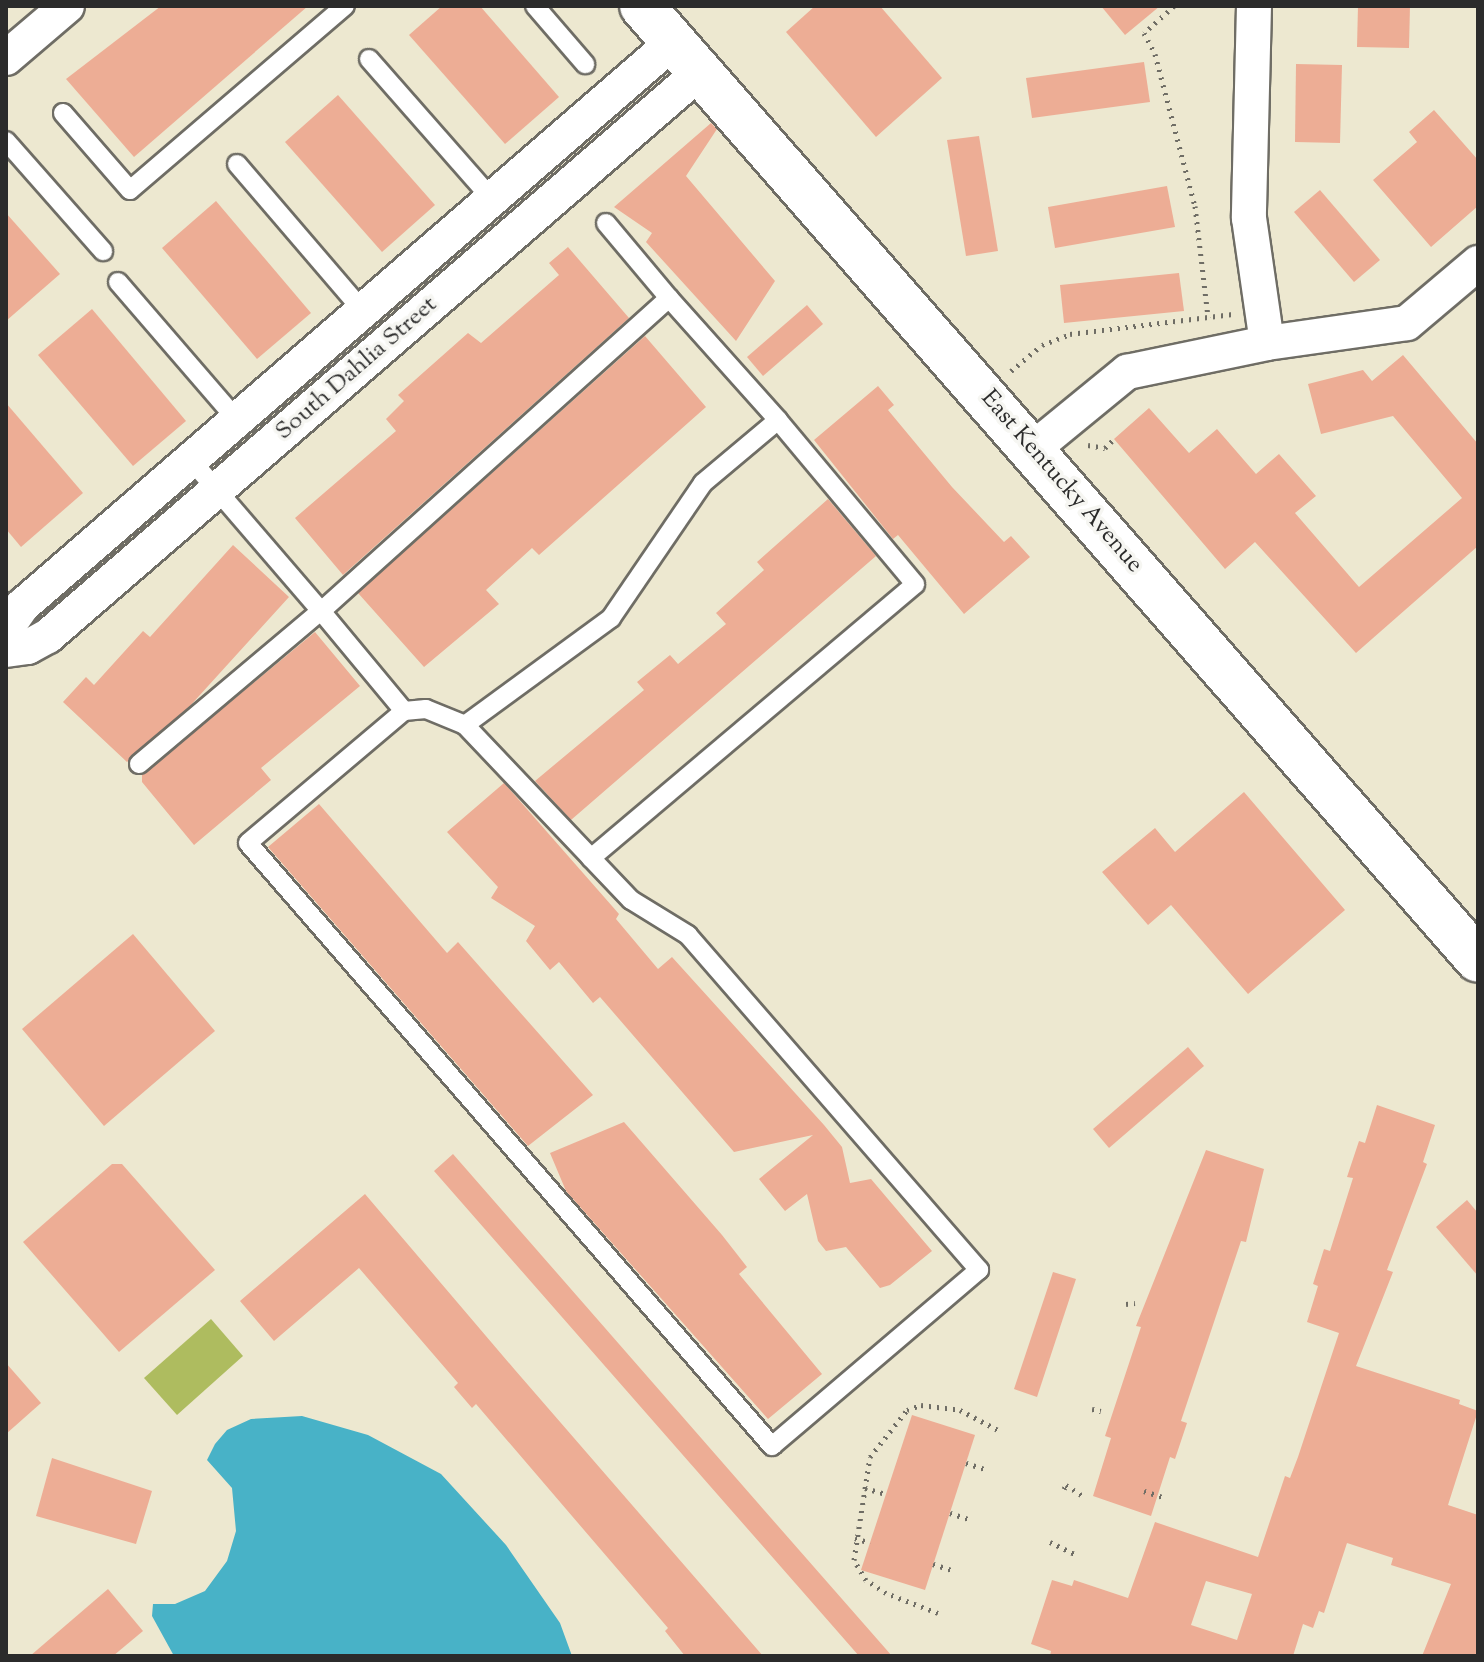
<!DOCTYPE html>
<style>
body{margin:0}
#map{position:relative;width:1484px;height:1662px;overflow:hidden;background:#ede8d0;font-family:"Sorts Mill Goudy",serif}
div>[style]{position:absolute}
.green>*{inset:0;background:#aebc5f}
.water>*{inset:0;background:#48b2c7}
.building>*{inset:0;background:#edad95}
.path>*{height:5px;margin-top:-2.5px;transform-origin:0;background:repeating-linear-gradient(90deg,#6f6d65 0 2px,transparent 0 8px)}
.roads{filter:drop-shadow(2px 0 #6f6d65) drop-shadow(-2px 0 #6f6d65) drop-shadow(0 2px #6f6d65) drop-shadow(0 -2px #6f6d65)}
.service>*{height:18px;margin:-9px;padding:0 9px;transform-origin:9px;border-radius:9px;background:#fff}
.minor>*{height:34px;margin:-17px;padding:0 17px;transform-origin:17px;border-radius:17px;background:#fff}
.tertiary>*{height:44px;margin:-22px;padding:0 22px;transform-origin:22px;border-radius:22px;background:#fff}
span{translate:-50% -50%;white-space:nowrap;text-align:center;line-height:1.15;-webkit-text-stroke:7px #f6f6f2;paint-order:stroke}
.street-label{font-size:24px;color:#2b2b2b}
.frame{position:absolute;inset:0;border:8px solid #2b2b2b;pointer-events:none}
</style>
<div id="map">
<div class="green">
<i style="clip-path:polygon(211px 1319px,243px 1356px,177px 1415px,144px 1378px)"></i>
</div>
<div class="water">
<i style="clip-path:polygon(302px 1416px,368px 1435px,441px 1474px,506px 1545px,560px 1623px,572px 1656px,174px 1656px,152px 1616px,153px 1604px,175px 1604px,205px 1591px,227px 1561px,236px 1531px,232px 1488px,207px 1460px,215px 1444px,227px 1430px,251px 1419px)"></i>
</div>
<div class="building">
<i style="clip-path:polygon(161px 6px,308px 6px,134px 157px,66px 79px)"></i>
<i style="clip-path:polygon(442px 6px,480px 6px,559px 97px,505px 144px,409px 35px)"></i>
<i style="clip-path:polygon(815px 6px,880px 6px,942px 78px,876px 137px,786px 32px)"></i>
<i style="clip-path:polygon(1101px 6px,1160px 6px,1125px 35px)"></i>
<i style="clip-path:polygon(1358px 6px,1410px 6px,1409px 48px,1357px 47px)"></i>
<i style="clip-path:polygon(1144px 62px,1150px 102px,1032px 118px,1026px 78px)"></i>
<i style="clip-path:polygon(1296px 64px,1342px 65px,1340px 143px,1295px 142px)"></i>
<i style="clip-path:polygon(338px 95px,435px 205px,382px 252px,285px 142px)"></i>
<i style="clip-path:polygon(1434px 110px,1478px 160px,1478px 206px,1431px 247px,1373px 180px,1417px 142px,1409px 132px)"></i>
<i style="clip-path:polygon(711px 123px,717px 129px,686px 176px,775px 281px,736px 341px,646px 242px,652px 233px,614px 207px)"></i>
<i style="clip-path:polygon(979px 136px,998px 251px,966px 256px,947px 140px)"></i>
<i style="clip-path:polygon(1167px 186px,1175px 227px,1055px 248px,1048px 207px)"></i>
<i style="clip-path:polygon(1320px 190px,1380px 260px,1354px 282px,1294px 212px)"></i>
<i style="clip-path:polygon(216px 201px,311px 313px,257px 359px,162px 248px)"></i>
<i style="clip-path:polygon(6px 213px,60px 274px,6px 321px)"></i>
<i style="clip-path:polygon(568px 247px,629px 318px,343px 575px,295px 518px,396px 431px,386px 419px,404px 401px,398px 395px,468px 333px,481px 343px,559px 275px,549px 263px)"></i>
<i style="clip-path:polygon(1179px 273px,1184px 311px,1064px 323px,1060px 285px)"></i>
<i style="clip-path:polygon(807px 305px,823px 324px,763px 376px,747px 357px)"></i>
<i style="clip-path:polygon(92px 309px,186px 421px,133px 466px,38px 355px)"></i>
<i style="clip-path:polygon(645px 336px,706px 407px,539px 555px,532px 548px,486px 590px,499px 604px,424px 667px,358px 593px)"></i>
<i style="clip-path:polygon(1403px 355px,1478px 444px,1478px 546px,1356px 653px,1255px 542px,1225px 569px,1114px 439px,1149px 408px,1189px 453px,1217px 429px,1256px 474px,1279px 454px,1316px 496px,1295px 513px,1359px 587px,1462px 498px,1393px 416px,1321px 434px,1308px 384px,1363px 370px,1372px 381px)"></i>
<i style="clip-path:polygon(878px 386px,894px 405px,888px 410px,952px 487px,1004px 542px,1011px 536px,1030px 557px,964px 614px,898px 535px,893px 539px,814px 440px)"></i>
<i style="clip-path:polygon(6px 403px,83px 493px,21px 547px,6px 529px)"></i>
<i style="clip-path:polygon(828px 499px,876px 556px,571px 820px,535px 781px,644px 690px,637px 682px,670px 655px,678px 664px,726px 624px,716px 613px,764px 570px,757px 562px)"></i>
<i style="clip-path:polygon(233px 545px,289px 597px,189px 707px,127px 762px,63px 702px,86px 677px,94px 685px,143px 631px,150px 637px)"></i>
<i style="clip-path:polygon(315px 632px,360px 686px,261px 768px,271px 780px,194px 845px,142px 782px,142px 775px)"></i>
<i style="clip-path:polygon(504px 783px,619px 914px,616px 919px,658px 969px,672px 957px,824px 1125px,842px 1147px,850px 1183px,871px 1179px,932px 1251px,890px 1285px,880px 1288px,846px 1247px,826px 1251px,818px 1241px,807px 1194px,785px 1211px,759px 1179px,813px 1135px,734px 1152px,600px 997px,593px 1003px,559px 962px,550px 970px,526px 941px,535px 926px,491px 898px,498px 887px,447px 832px)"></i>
<i style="clip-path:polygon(1244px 792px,1345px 910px,1248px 994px,1171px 905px,1148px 925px,1102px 872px,1155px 828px,1175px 852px)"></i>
<i style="clip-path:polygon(319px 804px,447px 953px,458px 942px,593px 1095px,528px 1146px,268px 847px)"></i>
<i style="clip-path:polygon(133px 934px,215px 1031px,104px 1126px,22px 1029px)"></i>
<i style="clip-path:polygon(1188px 1047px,1204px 1066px,1109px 1148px,1093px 1129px)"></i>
<i style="clip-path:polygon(evenodd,1377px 1105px,1435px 1125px,1423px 1162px,1427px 1164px,1387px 1270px,1393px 1272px,1356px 1366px,1460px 1400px,1459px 1404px,1478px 1411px,1448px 1505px,1478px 1515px,1478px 1656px,1422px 1656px,1451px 1584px,1391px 1565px,1393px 1558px,1347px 1543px,1324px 1613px,1319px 1611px,1313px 1628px,1303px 1624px,1293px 1656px,1050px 1656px,1051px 1651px,1031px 1644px,1052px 1580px,1072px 1586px,1074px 1580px,1128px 1598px,1155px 1522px,1258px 1557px,1285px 1476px,1290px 1478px,1298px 1457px,1339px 1333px,1307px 1322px,1318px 1286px,1313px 1284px,1324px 1249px,1330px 1251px,1353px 1178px,1347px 1177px,1359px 1141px,1365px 1143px,1377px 1105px,1206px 1581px,1252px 1594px,1237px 1640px,1191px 1625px,1206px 1581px)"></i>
<i style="clip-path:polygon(624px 1122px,722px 1235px,747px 1267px,739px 1274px,822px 1374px,768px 1419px,566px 1191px,550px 1153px)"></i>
<i style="clip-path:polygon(1206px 1150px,1264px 1169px,1246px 1242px,1241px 1241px,1181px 1421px,1187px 1423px,1175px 1459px,1170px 1457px,1151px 1516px,1093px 1496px,1111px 1438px,1105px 1436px,1141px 1327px,1136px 1326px)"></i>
<i style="clip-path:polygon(453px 1154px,771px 1518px,892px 1656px,859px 1656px,434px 1171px)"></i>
<i style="clip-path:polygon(112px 1164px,122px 1164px,215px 1270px,119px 1352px,23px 1242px)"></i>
<i style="clip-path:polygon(365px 1194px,515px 1370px,763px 1656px,685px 1656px,665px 1631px,668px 1628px,476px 1404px,472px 1408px,454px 1387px,458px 1383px,359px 1268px,274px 1341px,240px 1301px)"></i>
<i style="clip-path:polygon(1467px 1200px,1478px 1213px,1478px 1276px,1436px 1227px)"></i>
<i style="clip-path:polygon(1053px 1272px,1076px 1279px,1037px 1397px,1014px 1389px)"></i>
<i style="clip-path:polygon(6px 1363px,41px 1403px,6px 1434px)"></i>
<i style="clip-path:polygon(912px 1415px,975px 1435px,925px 1590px,861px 1570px)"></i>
<i style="clip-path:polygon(52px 1458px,152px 1491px,136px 1544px,36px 1516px)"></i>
<i style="clip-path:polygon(108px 1589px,143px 1631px,113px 1656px,30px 1656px)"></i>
</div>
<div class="path">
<i style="left:1174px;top:6px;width:40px;rotate:138deg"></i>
<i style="left:1144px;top:33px;width:24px;rotate:62deg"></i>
<i style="left:1155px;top:54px;width:157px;rotate:75.3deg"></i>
<i style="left:1195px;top:206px;width:112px;rotate:83.3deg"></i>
<i style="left:1011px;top:371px;width:40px;rotate:-40deg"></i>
<i style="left:1042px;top:345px;width:30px;rotate:-21deg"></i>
<i style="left:1070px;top:334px;width:164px;rotate:-7deg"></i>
<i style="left:1088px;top:445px;width:17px;rotate:10deg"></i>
<i style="left:1105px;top:448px;width:13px;rotate:-45deg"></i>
<i style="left:1126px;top:1304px;width:9px;rotate:-6deg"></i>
<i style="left:1092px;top:1409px;width:9px;rotate:13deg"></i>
<i style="left:966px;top:1463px;width:20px;rotate:18deg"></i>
<i style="left:865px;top:1488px;width:22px;rotate:16deg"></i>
<i style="left:1064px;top:1489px;width:4px;rotate:-63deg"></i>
<i style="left:1066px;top:1485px;width:20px;rotate:33deg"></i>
<i style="left:1144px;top:1491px;width:20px;rotate:18deg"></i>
<i style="left:950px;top:1513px;width:19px;rotate:18deg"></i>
<i style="left:855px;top:1538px;width:16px;rotate:18deg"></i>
<i style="left:1050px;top:1542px;width:28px;rotate:26deg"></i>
<i style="left:933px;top:1564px;width:20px;rotate:18deg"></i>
<i style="left:938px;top:1613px;width:56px;rotate:-159deg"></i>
<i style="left:886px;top:1593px;width:24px;rotate:-147deg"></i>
<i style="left:866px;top:1580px;width:23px;rotate:-121deg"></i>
<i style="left:854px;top:1560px;width:104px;rotate:-81.2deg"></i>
<i style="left:870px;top:1457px;width:60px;rotate:-51.8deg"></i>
<i style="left:907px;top:1410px;width:15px;rotate:-20deg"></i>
<i style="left:921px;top:1405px;width:39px;rotate:7deg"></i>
<i style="left:960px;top:1410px;width:43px;rotate:27.8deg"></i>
</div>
<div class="roads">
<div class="service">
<i style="left:535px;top:6px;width:77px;rotate:49.2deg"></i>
<i style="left:369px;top:59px;width:186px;rotate:48.7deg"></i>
<i style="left:63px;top:113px;width:102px;rotate:49deg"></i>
<i style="left:130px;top:190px;width:283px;rotate:-40.6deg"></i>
<i style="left:6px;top:141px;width:147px;rotate:48.6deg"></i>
<i style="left:237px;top:164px;width:194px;rotate:49.4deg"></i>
<i style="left:606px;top:223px;width:98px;rotate:50deg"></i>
<i style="left:118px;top:282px;width:182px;rotate:49.2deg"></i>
<i style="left:404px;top:711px;width:204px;rotate:139.8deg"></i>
<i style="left:248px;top:843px;width:799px;rotate:49.01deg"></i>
<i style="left:772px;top:1446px;width:272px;rotate:-40.4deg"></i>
<i style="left:979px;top:1270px;width:444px;rotate:-131deg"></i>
<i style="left:688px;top:935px;width:67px;rotate:-148.4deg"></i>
<i style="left:631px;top:900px;width:58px;rotate:-133.6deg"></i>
<i style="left:465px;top:725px;width:183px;rotate:46.5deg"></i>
<i style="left:591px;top:858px;width:424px;rotate:-40.2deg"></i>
<i style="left:915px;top:584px;width:214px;rotate:-129.9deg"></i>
<i style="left:139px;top:764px;width:238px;rotate:-40.1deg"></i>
<i style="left:321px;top:611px;width:130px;rotate:50.3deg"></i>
<i style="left:404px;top:711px;width:22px;rotate:-5deg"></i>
<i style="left:426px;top:709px;width:42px;rotate:22.3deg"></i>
<i style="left:465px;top:725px;width:181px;rotate:-36.2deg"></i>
<i style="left:611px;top:618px;width:163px;rotate:-55.7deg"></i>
<i style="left:703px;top:483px;width:98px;rotate:-40deg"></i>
<i style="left:778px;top:420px;width:164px;rotate:-131.8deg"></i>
<i style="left:669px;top:298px;width:468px;rotate:138deg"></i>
<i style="left:321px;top:611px;width:199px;rotate:-130.7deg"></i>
</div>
<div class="minor">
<i style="left:1254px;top:6px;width:212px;rotate:91.4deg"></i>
<i style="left:1249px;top:218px;width:126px;rotate:81.8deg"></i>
<i style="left:6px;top:58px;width:80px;rotate:-40.4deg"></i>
<i style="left:1033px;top:449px;width:122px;rotate:-39.3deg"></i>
<i style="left:1127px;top:372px;width:143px;rotate:-11.7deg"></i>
<i style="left:1267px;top:343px;width:141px;rotate:-8.1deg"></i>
<i style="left:1407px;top:323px;width:93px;rotate:-40.2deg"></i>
<i style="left:6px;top:629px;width:28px;rotate:-55deg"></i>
<i style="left:22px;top:606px;width:861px;rotate:-40.9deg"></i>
<i style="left:6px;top:650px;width:22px;rotate:-8deg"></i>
<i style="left:28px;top:647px;width:23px;rotate:-29deg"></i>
<i style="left:48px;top:636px;width:862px;rotate:-40.86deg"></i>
</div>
<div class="tertiary">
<i style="left:642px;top:6px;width:1268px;rotate:48.77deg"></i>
</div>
</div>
<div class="street-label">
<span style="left:357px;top:369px;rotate:-41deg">South Dahlia Street</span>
<span style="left:1061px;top:482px;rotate:49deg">East Kentucky Avenue</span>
</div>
<div class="frame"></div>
</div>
